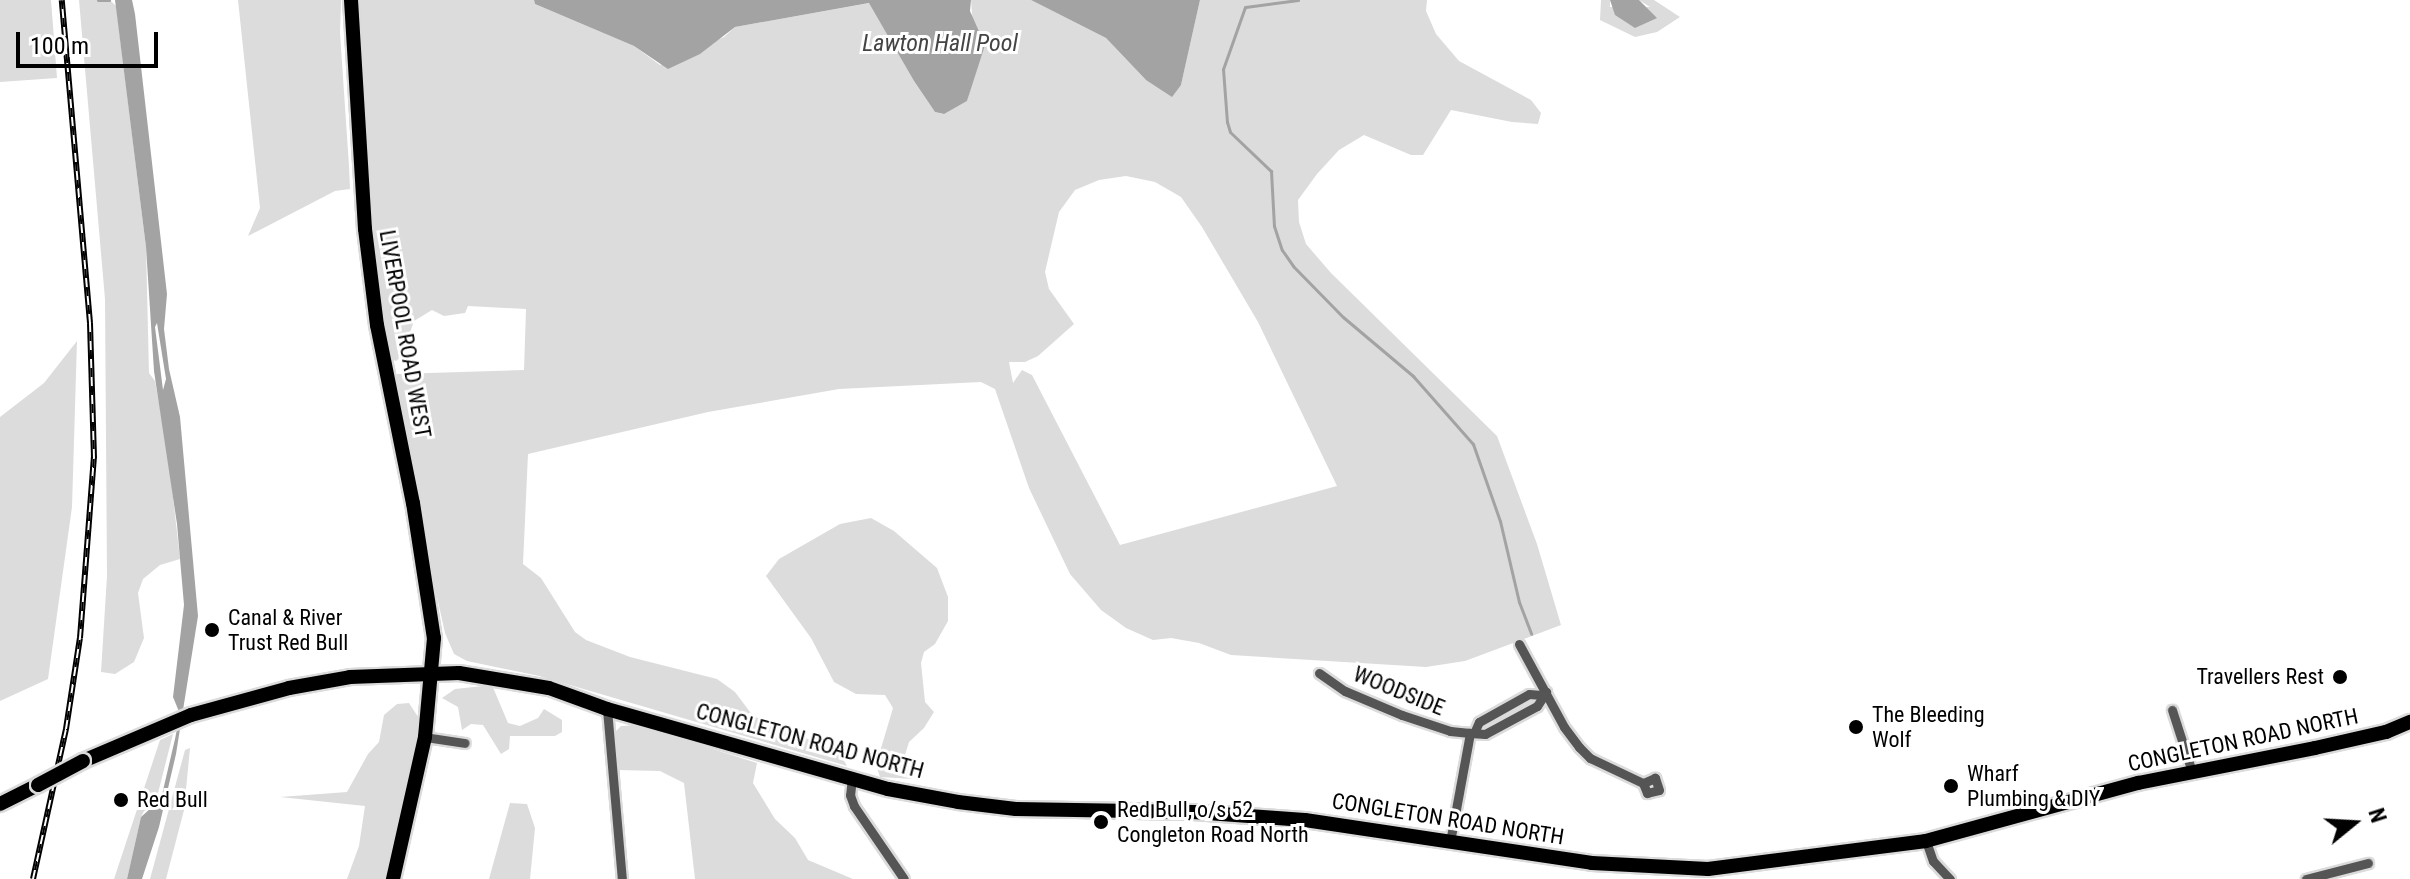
<!DOCTYPE html>
<style>
body{margin:0}
#map{position:relative;width:2410px;height:879px;overflow:hidden;background:#fff;font-family:"Roboto Condensed",sans-serif}
div>[style]{position:absolute}
.green>*{inset:0;background:#dcdcdc}
.water>*{inset:0;background:#a3a3a3}
.stream>*{height:3px;margin:-1.5px;padding:0 1.5px;transform-origin:1.5px;border-radius:1.5px;background:#a3a3a3}
.roads{filter:drop-shadow(2px 0 #dbdbdb) drop-shadow(-2px 0 #dbdbdb) drop-shadow(0 2px #dbdbdb) drop-shadow(0 -2px #dbdbdb)}
.minor>*{height:9px;margin:-4.5px;padding:0 4.5px;transform-origin:4.5px;border-radius:4.5px;background:#555}
.primary>*{height:14px;margin:-7px;padding:0 7px;transform-origin:7px;border-radius:7px;background:#000}
.trunk>*{height:14px;margin:-7px;padding:0 7px;transform-origin:7px;border-radius:7px;background:#000}
.rail>*{height:6px;margin-top:-3px;transform-origin:0;background:repeating-linear-gradient(90deg,#fff 0 9px,#000 0 18px);box-sizing:border-box;border-block:2px solid #000}
.bridges{filter:drop-shadow(2px 0 #dbdbdb) drop-shadow(-2px 0 #dbdbdb) drop-shadow(0 2px #dbdbdb) drop-shadow(0 -2px #dbdbdb)}
.trunk-bridge>*{height:14px;margin:-7px;padding:0 7px;transform-origin:7px;border-radius:7px;background:#000}
.dots>*{width:22px;height:22px;translate:-50% -50%;box-sizing:border-box;border:4px solid #fff;border-radius:50%}
span{translate:-50% -50%;white-space:nowrap;text-align:center;line-height:1.15;-webkit-text-stroke:6px #fff;paint-order:stroke}
.street-label{font-size:22px;color:#000}
.poi-label{font-size:22px;color:#000}
.left{translate:0 -50%;text-align:left}
.right{translate:-100% -50%;text-align:right}
.water-label{font-size:24px;color:#444;font-style:italic}
.north{position:absolute;left:2314px;top:783px;width:80px;height:80px;-webkit-text-stroke:6px #fff;paint-order:stroke;rotate:72deg;font-size:22px;font-weight:700;line-height:32px;text-align:center;color:#000}
.north::after{content:'';display:block;margin:auto;width:28px;height:36px;background:#000;clip-path:polygon(50% 0,100% 100%,50% 72%,0 100%)}
.scale{position:absolute;left:16px;top:32px;width:142px;height:36px;box-sizing:border-box;border:4px solid #000;border-top:0;padding-left:10px;font-size:24px;line-height:28px;white-space:nowrap;color:#000;-webkit-text-stroke:6px #fff;paint-order:stroke}
</style>
<div id="map">
<div class="green">
<i style="clip-path:polygon(0 0,51px 0,57px 78px,0 82px)"></i>
<i style="clip-path:polygon(79px 0,110px 0,116px 6px,146px 247px,149px 373px,155px 381px,168px 452px,180px 559px,160px 565px,143px 579px,138px 593px,144px 638px,134px 662px,115px 674px,101px 672px,107px 576px,105px 299px)"></i>
<i style="clip-path:polygon(238px 0,341px 0,340px 33px,349px 166px,350px 189px,335px 191px,248px 236px,260px 208px)"></i>
<i style="clip-path:polygon(evenodd,356px 0,534px 0,535px 4px,634px 46px,660px 65px,724px 37px,735px 27px,870px 3px,914px 81px,935px 112px,943px 114px,967px 101px,976px 68px,971px 0,1031px 0,1106px 38px,1146px 80px,1181px 85px,1200px 0,1427px 0,1426px 11px,1436px 34px,1459px 61px,1531px 100px,1541px 113px,1538px 124px,1512px 122px,1451px 110px,1423px 155px,1411px 155px,1364px 135px,1339px 150px,1317px 174px,1298px 200px,1299px 222px,1306px 244px,1331px 273px,1497px 436px,1537px 544px,1561px 625px,1465px 661px,1426px 667px,1231px 655px,1199px 643px,1171px 638px,1153px 640px,1126px 628px,1101px 610px,1070px 574px,1029px 488px,995px 389px,981px 382px,839px 389px,708px 412px,528px 454px,523px 564px,541px 578px,575px 632px,586px 640px,630px 657px,717px 679px,735px 692px,753px 716px,839px 752px,847px 766px,539px 676px,467px 661px,454px 654px,445px 633px,427px 552px,424px 513px,393px 382px,397px 374px,524px 370px,526px 309px,468px 306px,465px 313px,444px 316px,432px 310px,414px 321px,402px 356px,396px 361px,389px 358px,372px 240px,356px 0,1126px 176px,1155px 182px,1181px 197px,1202px 227px,1258px 322px,1337px 486px,1120px 545px,1032px 375px,1022px 370px,1013px 383px,1009px 362px,1025px 362px,1038px 356px,1074px 324px,1049px 289px,1045px 272px,1059px 212px,1075px 190px,1099px 180px,1126px 176px)"></i>
<i style="clip-path:polygon(1601px 0,1610px 0,1610px 7px,1650px 7px,1639px 0,1654px 0,1680px 17px,1657px 32px,1635px 37px,1600px 20px)"></i>
<i style="clip-path:polygon(77px 341px,72px 507px,48px 679px,0 701px,0 417px,44px 383px)"></i>
<i style="clip-path:polygon(871px 518px,894px 531px,937px 568px,948px 597px,948px 621px,935px 644px,924px 652px,921px 663px,925px 702px,934px 712px,924px 728px,909px 742px,905px 755px,913px 779px,880px 777px,876px 765px,893px 708px,885px 695px,856px 694px,834px 682px,811px 638px,766px 576px,779px 559px,840px 524px)"></i>
<i style="clip-path:polygon(492px 685px,508px 723px,520px 726px,538px 718px,544px 709px,562px 720px,562px 732px,555px 736px,510px 736px,509px 749px,501px 754px,483px 725px,471px 724px,462px 730px,458px 707px,442px 698px,455px 689px)"></i>
<i style="clip-path:polygon(409px 703px,420px 720px,385px 879px,347px 879px,359px 846px,365px 806px,280px 797px,347px 792px,368px 754px,379px 742px,384px 715px,397px 704px)"></i>
<i style="clip-path:polygon(637px 725px,757px 763px,753px 783px,775px 819px,795px 838px,808px 860px,853px 879px,695px 879px,684px 783px,660px 771px,617px 770px,616px 731px,621px 726px)"></i>
<i style="clip-path:polygon(173px 734px,155px 805px,144px 811px,141px 817px,127px 879px,114px 879px,160px 740px)"></i>
<i style="clip-path:polygon(190px 748px,184px 810px,166px 879px,150px 879px,185px 750px)"></i>
<i style="clip-path:polygon(510px 803px,527px 804px,535px 828px,530px 879px,489px 879px)"></i>
</div>
<div class="water">
<i style="clip-path:polygon(evenodd,115px 0,132px 0,135px 14px,167px 294px,164px 329px,169px 369px,180px 417px,198px 616px,176px 754px,159px 827px,142px 879px,127px 879px,141px 817px,161px 799px,175px 739px,180px 714px,173px 697px,184px 605px,177px 524px,154px 371px,146px 247px,115px 0,157px 323px,166px 379px,163px 390px,155px 327px,157px 323px)"></i>
<i style="clip-path:polygon(534px 0,971px 0,970px 11px,985px 45px,967px 101px,944px 114px,935px 112px,914px 81px,869px 3px,735px 27px,700px 54px,668px 69px,634px 46px,535px 4px)"></i>
<i style="clip-path:polygon(1031px 0,1200px 0,1181px 85px,1172px 97px,1146px 80px,1106px 38px)"></i>
<i style="clip-path:polygon(1610px 0,1639px 0,1657px 18px,1635px 28px,1615px 15px)"></i>
</div>
<div class="stream">
<i style="left:98px;top:0;width:11px"></i>
<i style="left:1298px;top:0;width:53px;rotate:172.5deg"></i>
<i style="left:1245px;top:7px;width:66px;rotate:109.5deg"></i>
<i style="left:1223px;top:69px;width:53px;rotate:85.7deg"></i>
<i style="left:1227px;top:122px;width:10px;rotate:73deg"></i>
<i style="left:1230px;top:132px;width:57px;rotate:43.6deg"></i>
<i style="left:1271px;top:171px;width:55px;rotate:86.9deg"></i>
<i style="left:1274px;top:226px;width:25px;rotate:72deg"></i>
<i style="left:1282px;top:250px;width:19px;rotate:55deg"></i>
<i style="left:1293px;top:266px;width:71px;rotate:45.6deg"></i>
<i style="left:1343px;top:317px;width:92px;rotate:40.1deg"></i>
<i style="left:1413px;top:376px;width:91px;rotate:48.6deg"></i>
<i style="left:1473px;top:444px;width:82px;rotate:70.7deg"></i>
<i style="left:1500px;top:521px;width:83px;rotate:76.8deg"></i>
<i style="left:1519px;top:602px;width:34px;rotate:69deg"></i>
</div>
<div class="roads">
<div class="minor">
<i style="left:1519px;top:644px;width:94px;rotate:61.5deg"></i>
<i style="left:1564px;top:727px;width:25px;rotate:53deg"></i>
<i style="left:1579px;top:747px;width:16px;rotate:45deg"></i>
<i style="left:1590px;top:758px;width:59px;rotate:25.3deg"></i>
<i style="left:1643px;top:783px;width:11px;rotate:68deg"></i>
<i style="left:1647px;top:793px;width:12px;rotate:-14deg"></i>
<i style="left:1659px;top:790px;width:13px;rotate:-108deg"></i>
<i style="left:1655px;top:778px;width:13px;rotate:157deg"></i>
<i style="left:1319px;top:673px;width:32px;rotate:35deg"></i>
<i style="left:1345px;top:691px;width:62px;rotate:22.8deg"></i>
<i style="left:1402px;top:715px;width:51px;rotate:18.4deg"></i>
<i style="left:1450px;top:731px;width:20px;rotate:6deg"></i>
<i style="left:1470px;top:733px;width:15px;rotate:4deg"></i>
<i style="left:1485px;top:734px;width:59px;rotate:-28.3deg"></i>
<i style="left:1537px;top:706px;width:17px;rotate:-57deg"></i>
<i style="left:607px;top:709px;width:171px;rotate:85deg"></i>
<i style="left:2172px;top:710px;width:65px;rotate:72.1deg"></i>
<i style="left:1474px;top:733px;width:12px;rotate:-66deg"></i>
<i style="left:1479px;top:722px;width:57px;rotate:-29.2deg"></i>
<i style="left:1529px;top:694px;width:13px;rotate:4deg"></i>
<i style="left:425px;top:737px;width:40px;rotate:8.5deg"></i>
<i style="left:852px;top:777px;width:18px;rotate:96deg"></i>
<i style="left:850px;top:795px;width:12px;rotate:70deg"></i>
<i style="left:854px;top:806px;width:88px;rotate:55.6deg"></i>
<i style="left:1926px;top:841px;width:21px;rotate:71deg"></i>
<i style="left:1933px;top:861px;width:25px;rotate:47deg"></i>
<i style="left:1450px;top:842px;width:111px;rotate:-79.6deg"></i>
<i style="left:2306px;top:879px;width:64px;rotate:-14.5deg"></i>
</div>
<div class="primary">
<i style="left:351px;top:0;width:229px;rotate:86.5deg"></i>
<i style="left:365px;top:229px;width:97px;rotate:82.9deg"></i>
<i style="left:377px;top:325px;width:182px;rotate:78.6deg"></i>
<i style="left:413px;top:503px;width:137px;rotate:81.2deg"></i>
<i style="left:434px;top:638px;width:99px;rotate:95.2deg"></i>
<i style="left:425px;top:737px;width:146px;rotate:102.7deg"></i>
</div>
<div class="trunk">
<i style="left:83px;top:761px;width:117px;rotate:-23.1deg"></i>
<i style="left:191px;top:715px;width:102px;rotate:-15.4deg"></i>
<i style="left:289px;top:688px;width:62px;rotate:-10.2deg"></i>
<i style="left:350px;top:677px;width:109px;rotate:-2.1deg"></i>
<i style="left:459px;top:673px;width:91px;rotate:9.5deg"></i>
<i style="left:549px;top:688px;width:62px;rotate:19.9deg"></i>
<i style="left:607px;top:709px;width:292px;rotate:15.9deg"></i>
<i style="left:888px;top:789px;width:71px;rotate:10.5deg"></i>
<i style="left:958px;top:802px;width:58px;rotate:6.9deg"></i>
<i style="left:1016px;top:809px;width:177px;rotate:1deg"></i>
<i style="left:1193px;top:812px;width:112px;rotate:4.1deg"></i>
<i style="left:1305px;top:820px;width:290px;rotate:8.5deg"></i>
<i style="left:1592px;top:863px;width:116px;rotate:3deg"></i>
<i style="left:1708px;top:869px;width:220px;rotate:-7.3deg"></i>
<i style="left:1926px;top:841px;width:220px;rotate:-15.3deg"></i>
<i style="left:2138px;top:783px;width:180px;rotate:-11.2deg"></i>
<i style="left:2315px;top:748px;width:73px;rotate:-12.7deg"></i>
<i style="left:2386px;top:732px;width:26px;rotate:-23deg"></i>
<i style="left:0;top:804px;width:42px;rotate:-26.6deg"></i>
</div>
</div>
<div class="rail">
<i style="left:33px;top:879px;width:154px;rotate:-77.6deg"></i>
<i style="left:66px;top:729px;width:92px;rotate:-81.3deg"></i>
<i style="left:80px;top:638px;width:181px;rotate:-85.6deg"></i>
<i style="left:94px;top:458px;width:135px;rotate:-91.7deg"></i>
<i style="left:90px;top:323px;width:324px;rotate:-95deg"></i>
</div>
<div class="bridges">
<div class="trunk-bridge">
<i style="left:38px;top:785px;width:51px;rotate:-28.1deg"></i>
</div>
</div>
<div class="dots">
<i style="left:212px;top:630px;background:#000"></i>
<i style="left:2340px;top:677px;background:#000"></i>
<i style="left:1856px;top:727px;background:#000"></i>
<i style="left:1951px;top:786px;background:#000"></i>
<i style="left:121px;top:800px;background:#000"></i>
<i style="left:1101px;top:822px;background:#000"></i>
</div>
<div class="street-label">
<span style="left:405px;top:334px;rotate:80deg">LIVERPOOL ROAD WEST</span>
<span style="left:1399px;top:691px;rotate:22deg">WOODSIDE</span>
<span style="left:2243px;top:740px;rotate:-12deg">CONGLETON ROAD NORTH</span>
<span style="left:810px;top:741px;rotate:15deg">CONGLETON ROAD NORTH</span>
<span style="left:1448px;top:819px;rotate:9deg">CONGLETON ROAD NORTH</span>
</div>
<div class="poi-label">
<span class="left" style="left:228px;top:630px">Canal &amp; River<br>Trust Red Bull</span>
<span class="right" style="left:2324px;top:677px">Travellers Rest</span>
<span class="left" style="left:1872px;top:727px">The Bleeding<br>Wolf</span>
<span class="left" style="left:1967px;top:786px">Wharf<br>Plumbing &amp; DIY</span>
<span class="left" style="left:137px;top:800px">Red Bull</span>
<span class="left" style="left:1117px;top:822px">Red Bull, o/s 52<br>Congleton Road North</span>
</div>
<div class="water-label">
<span style="left:940px;top:44px">Lawton Hall Pool</span>
</div>
<div class="north">N</div>
<div class="scale">100 m</div>
</div>
